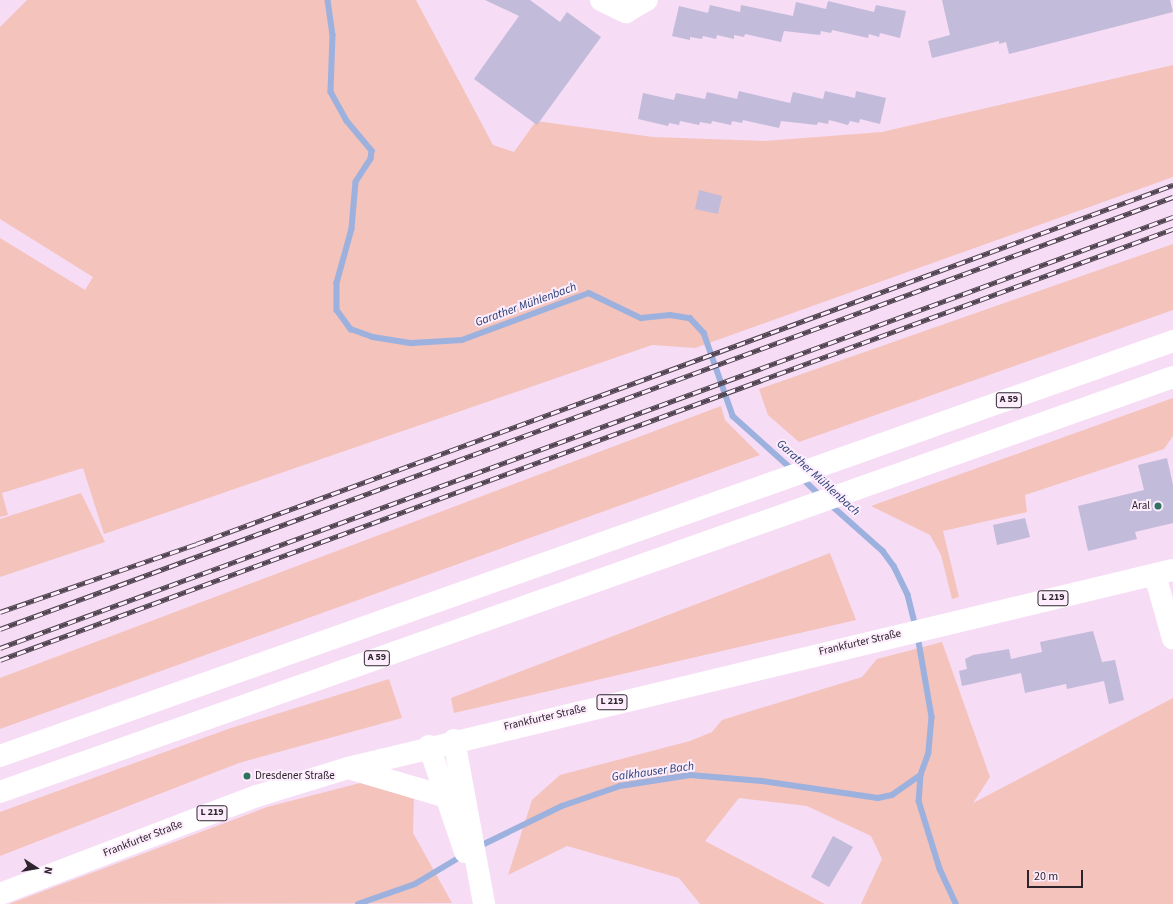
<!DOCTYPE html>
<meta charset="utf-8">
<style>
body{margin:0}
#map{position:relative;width:1173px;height:904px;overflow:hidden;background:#f6dcf5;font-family:"Source Sans 3",sans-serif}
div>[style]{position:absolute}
.green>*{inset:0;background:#f4c3bc}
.stream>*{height:5.5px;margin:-2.75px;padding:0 2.75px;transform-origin:2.75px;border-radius:2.75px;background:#9cb1de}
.building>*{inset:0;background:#c2bbda}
.street>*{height:22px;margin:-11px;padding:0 11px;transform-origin:11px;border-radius:11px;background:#fff}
.primary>*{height:22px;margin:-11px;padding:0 11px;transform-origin:11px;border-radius:11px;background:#fff}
.highway>*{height:22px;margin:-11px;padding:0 11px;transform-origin:11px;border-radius:11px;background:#fff}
.rail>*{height:4.5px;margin-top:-2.25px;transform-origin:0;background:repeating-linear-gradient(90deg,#fdedfc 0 9px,#514451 0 18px);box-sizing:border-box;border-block:1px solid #514451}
.dots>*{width:11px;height:11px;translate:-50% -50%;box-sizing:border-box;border:2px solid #fdedfc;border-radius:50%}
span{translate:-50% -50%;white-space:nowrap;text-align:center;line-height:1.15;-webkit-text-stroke:4px #fdedfc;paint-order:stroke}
.shield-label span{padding:1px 3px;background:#fdedfc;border:1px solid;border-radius:3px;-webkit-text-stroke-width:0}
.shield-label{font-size:10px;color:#2e242e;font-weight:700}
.poi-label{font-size:11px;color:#2e242e}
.right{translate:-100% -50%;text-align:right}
.left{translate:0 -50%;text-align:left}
.street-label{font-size:11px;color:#2e242e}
.water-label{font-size:12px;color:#243b72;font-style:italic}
.north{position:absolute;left:16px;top:848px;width:40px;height:40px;-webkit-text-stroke:3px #fdedfc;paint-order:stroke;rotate:102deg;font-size:11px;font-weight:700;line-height:16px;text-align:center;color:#2e242e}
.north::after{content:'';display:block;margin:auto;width:14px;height:18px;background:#2e242e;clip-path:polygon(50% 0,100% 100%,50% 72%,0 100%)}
.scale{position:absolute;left:1027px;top:870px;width:56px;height:18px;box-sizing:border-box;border:2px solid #2e242e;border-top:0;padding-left:5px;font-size:12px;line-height:14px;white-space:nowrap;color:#2e242e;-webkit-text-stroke:3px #fdedfc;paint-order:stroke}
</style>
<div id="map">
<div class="green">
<i style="clip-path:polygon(27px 0,416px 0,493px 145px,514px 152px,536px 121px,653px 137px,765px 141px,882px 132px,1173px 65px,1173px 177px,695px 348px,652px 345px,104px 534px,83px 468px,2px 493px,8px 515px,0 517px,0 238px,85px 290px,93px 277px,0 219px,0 27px)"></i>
<i style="clip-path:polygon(1173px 244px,1173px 310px,799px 442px,768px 415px,759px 389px)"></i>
<i style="clip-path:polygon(1173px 398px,1173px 436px,1164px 449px,1025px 495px,1027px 512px,943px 531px,959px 597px,952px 599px,941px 555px,930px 535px,871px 506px)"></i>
<i style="clip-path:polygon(721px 406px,725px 420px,760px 455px,0 729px,0 678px)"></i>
<i style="clip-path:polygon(81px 493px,105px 542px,0 577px,0 519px)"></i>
<i style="clip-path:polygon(830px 553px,856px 620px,454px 713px,451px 698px)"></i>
<i style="clip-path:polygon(942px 642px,990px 777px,973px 803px,1173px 698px,1173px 904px,861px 904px,882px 859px,871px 836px,807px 806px,739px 798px,705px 841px,825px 904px,700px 904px,679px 878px,567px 846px,508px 875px,532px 800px,560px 775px,690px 741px,712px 732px,722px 720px,862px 677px,877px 659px)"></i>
<i style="clip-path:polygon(389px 679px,402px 718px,239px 763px,0 856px,0 812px,228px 729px)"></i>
<i style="clip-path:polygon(368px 781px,414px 794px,413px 833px,452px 903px,9px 904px,267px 807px)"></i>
</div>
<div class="stream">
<i style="left:328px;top:0;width:35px;rotate:82deg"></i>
<i style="left:333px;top:35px;width:57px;rotate:92deg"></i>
<i style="left:331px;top:92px;width:33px;rotate:61deg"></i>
<i style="left:347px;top:121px;width:39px;rotate:50deg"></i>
<i style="left:372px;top:151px;width:8px;rotate:97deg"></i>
<i style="left:371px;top:159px;width:27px;rotate:123deg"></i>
<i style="left:356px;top:182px;width:47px;rotate:94.9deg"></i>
<i style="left:352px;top:229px;width:56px;rotate:105.5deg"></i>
<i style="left:337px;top:283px;width:27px;rotate:90deg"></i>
<i style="left:337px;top:310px;width:24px;rotate:54deg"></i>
<i style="left:351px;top:329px;width:23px;rotate:20deg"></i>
<i style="left:373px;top:337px;width:39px;rotate:9deg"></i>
<i style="left:412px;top:343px;width:50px;rotate:-3.4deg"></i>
<i style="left:462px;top:340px;width:135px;rotate:-20.3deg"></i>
<i style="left:589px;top:293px;width:58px;rotate:25.7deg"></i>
<i style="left:641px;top:318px;width:29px;rotate:-6deg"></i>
<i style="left:670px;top:315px;width:20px;rotate:9deg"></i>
<i style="left:690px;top:318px;width:21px;rotate:47deg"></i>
<i style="left:704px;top:333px;width:88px;rotate:70.7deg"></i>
<i style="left:733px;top:416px;width:81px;rotate:42deg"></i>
<i style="left:801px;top:477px;width:28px;rotate:44deg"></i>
<i style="left:830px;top:504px;width:71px;rotate:41.6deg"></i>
<i style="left:883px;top:551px;width:19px;rotate:54deg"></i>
<i style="left:894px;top:566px;width:32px;rotate:64deg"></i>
<i style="left:908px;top:595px;width:34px;rotate:76deg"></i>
<i style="left:918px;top:636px;width:82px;rotate:80.2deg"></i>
<i style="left:932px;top:717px;width:36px;rotate:95deg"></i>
<i style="left:929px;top:753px;width:23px;rotate:110deg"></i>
<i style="left:921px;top:775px;width:26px;rotate:94deg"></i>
<i style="left:919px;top:801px;width:71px;rotate:72.8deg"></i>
<i style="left:940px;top:869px;width:38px;rotate:65deg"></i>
<i style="left:478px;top:847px;width:93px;rotate:-26deg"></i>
<i style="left:562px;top:806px;width:61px;rotate:-19deg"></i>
<i style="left:620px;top:786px;width:71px;rotate:-8.9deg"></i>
<i style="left:690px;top:775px;width:72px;rotate:4.8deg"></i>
<i style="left:762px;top:781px;width:117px;rotate:8.3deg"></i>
<i style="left:878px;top:798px;width:14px;rotate:-12deg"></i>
<i style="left:892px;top:795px;width:35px;rotate:-35deg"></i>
<i style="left:358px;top:904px;width:60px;rotate:-19.3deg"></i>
<i style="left:415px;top:884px;width:55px;rotate:-30.8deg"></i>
</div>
<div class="building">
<i style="clip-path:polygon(485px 0,530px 0,560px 22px,567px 12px,601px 37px,537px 125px,474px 79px,519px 16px)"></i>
<i style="clip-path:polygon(942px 0,1170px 0,1173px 12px,1009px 54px,1006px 42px,999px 44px,999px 41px,932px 58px,928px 41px,950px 35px)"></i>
<i style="clip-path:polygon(828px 1px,874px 12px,876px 5px,906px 11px,900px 38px,880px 33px,879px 37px,869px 34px,868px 38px,832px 30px,831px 33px,821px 31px,820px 35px,784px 31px,781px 42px,745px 34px,744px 37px,734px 35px,734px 39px,717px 35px,716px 39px,703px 36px,702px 39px,690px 37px,690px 40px,672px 36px,679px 6px,708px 13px,710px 5px,740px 12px,741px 5px,793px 16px,796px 2px,826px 9px)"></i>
<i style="clip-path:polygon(739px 91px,790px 103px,793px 92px,823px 99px,825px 91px,855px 98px,856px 91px,886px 98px,880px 124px,860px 119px,859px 123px,850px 121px,848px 125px,829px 120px,828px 124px,818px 122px,817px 125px,781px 121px,779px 128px,743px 120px,742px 123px,732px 121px,731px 125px,712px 121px,711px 124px,700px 122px,699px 125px,680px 121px,679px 125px,669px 123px,668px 126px,638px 119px,643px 93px,674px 100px,676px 93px,705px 99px,707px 92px,737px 99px)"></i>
<i style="clip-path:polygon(699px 190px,722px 196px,718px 214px,695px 209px)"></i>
<i style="clip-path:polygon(1167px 458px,1173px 485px,1173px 523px,1135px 532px,1137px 539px,1088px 551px,1078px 506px,1144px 490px,1138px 465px)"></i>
<i style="clip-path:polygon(1025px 518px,1030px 537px,997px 545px,993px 525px)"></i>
<i style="clip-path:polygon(1093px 631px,1102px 662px,1115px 660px,1124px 700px,1109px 704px,1104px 681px,1067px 689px,1066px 684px,1025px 693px,1021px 673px,962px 686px,959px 671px,967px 669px,965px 659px,973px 655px,1009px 649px,1011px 659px,1042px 652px,1040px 642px)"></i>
<i style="clip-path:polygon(833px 836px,853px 847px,829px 887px,811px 877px)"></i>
</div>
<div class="street">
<i style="left:601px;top:0;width:28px;rotate:26deg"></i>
<i style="left:626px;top:12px;width:24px;rotate:-30deg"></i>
<i style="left:1155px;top:575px;width:66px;rotate:74.3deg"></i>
<i style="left:454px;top:740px;width:167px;rotate:79.6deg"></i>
<i style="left:429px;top:746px;width:112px;rotate:71.2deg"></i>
</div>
<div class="primary">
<i style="left:348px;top:768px;width:99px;rotate:16.4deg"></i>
<i style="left:0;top:894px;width:275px;rotate:-20.9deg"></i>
<i style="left:257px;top:796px;width:95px;rotate:-17.1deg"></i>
<i style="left:348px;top:768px;width:848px;rotate:-13.5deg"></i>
</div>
<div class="highway">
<i style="left:0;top:756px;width:1244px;rotate:-19.48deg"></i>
<i style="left:0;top:792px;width:1244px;rotate:-19.48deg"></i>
</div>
<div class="rail">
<i style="left:0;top:612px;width:207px;rotate:-19.1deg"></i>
<i style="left:196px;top:544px;width:1041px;rotate:-20.18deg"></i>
<i style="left:0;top:629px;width:1250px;rotate:-20.22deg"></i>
<i style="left:0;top:648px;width:1250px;rotate:-20.18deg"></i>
<i style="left:0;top:660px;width:1250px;rotate:-20.18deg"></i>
</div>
<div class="dots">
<i style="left:1158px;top:506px;background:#317160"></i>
<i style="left:247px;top:776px;background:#317160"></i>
</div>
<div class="shield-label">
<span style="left:1009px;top:400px">A 59</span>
<span style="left:1053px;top:598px">L 219</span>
<span style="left:377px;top:658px">A 59</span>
<span style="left:612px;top:702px">L 219</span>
<span style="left:212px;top:813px">L 219</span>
</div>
<div class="poi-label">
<span class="right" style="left:1150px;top:506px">Aral</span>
<span class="left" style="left:255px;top:776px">Dresdener Straße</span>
</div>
<div class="street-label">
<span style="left:860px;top:643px;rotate:-13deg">Frankfurter Straße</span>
<span style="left:545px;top:718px;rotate:-13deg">Frankfurter Straße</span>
<span style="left:143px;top:839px;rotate:-21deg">Frankfurter Straße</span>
</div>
<div class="water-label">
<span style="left:526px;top:305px;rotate:-20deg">Garather Mühlenbach</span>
<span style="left:818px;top:478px;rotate:42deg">Garather Mühlenbach</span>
<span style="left:653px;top:772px;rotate:-8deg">Galkhauser Bach</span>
</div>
<div class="north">N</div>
<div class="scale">20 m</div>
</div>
